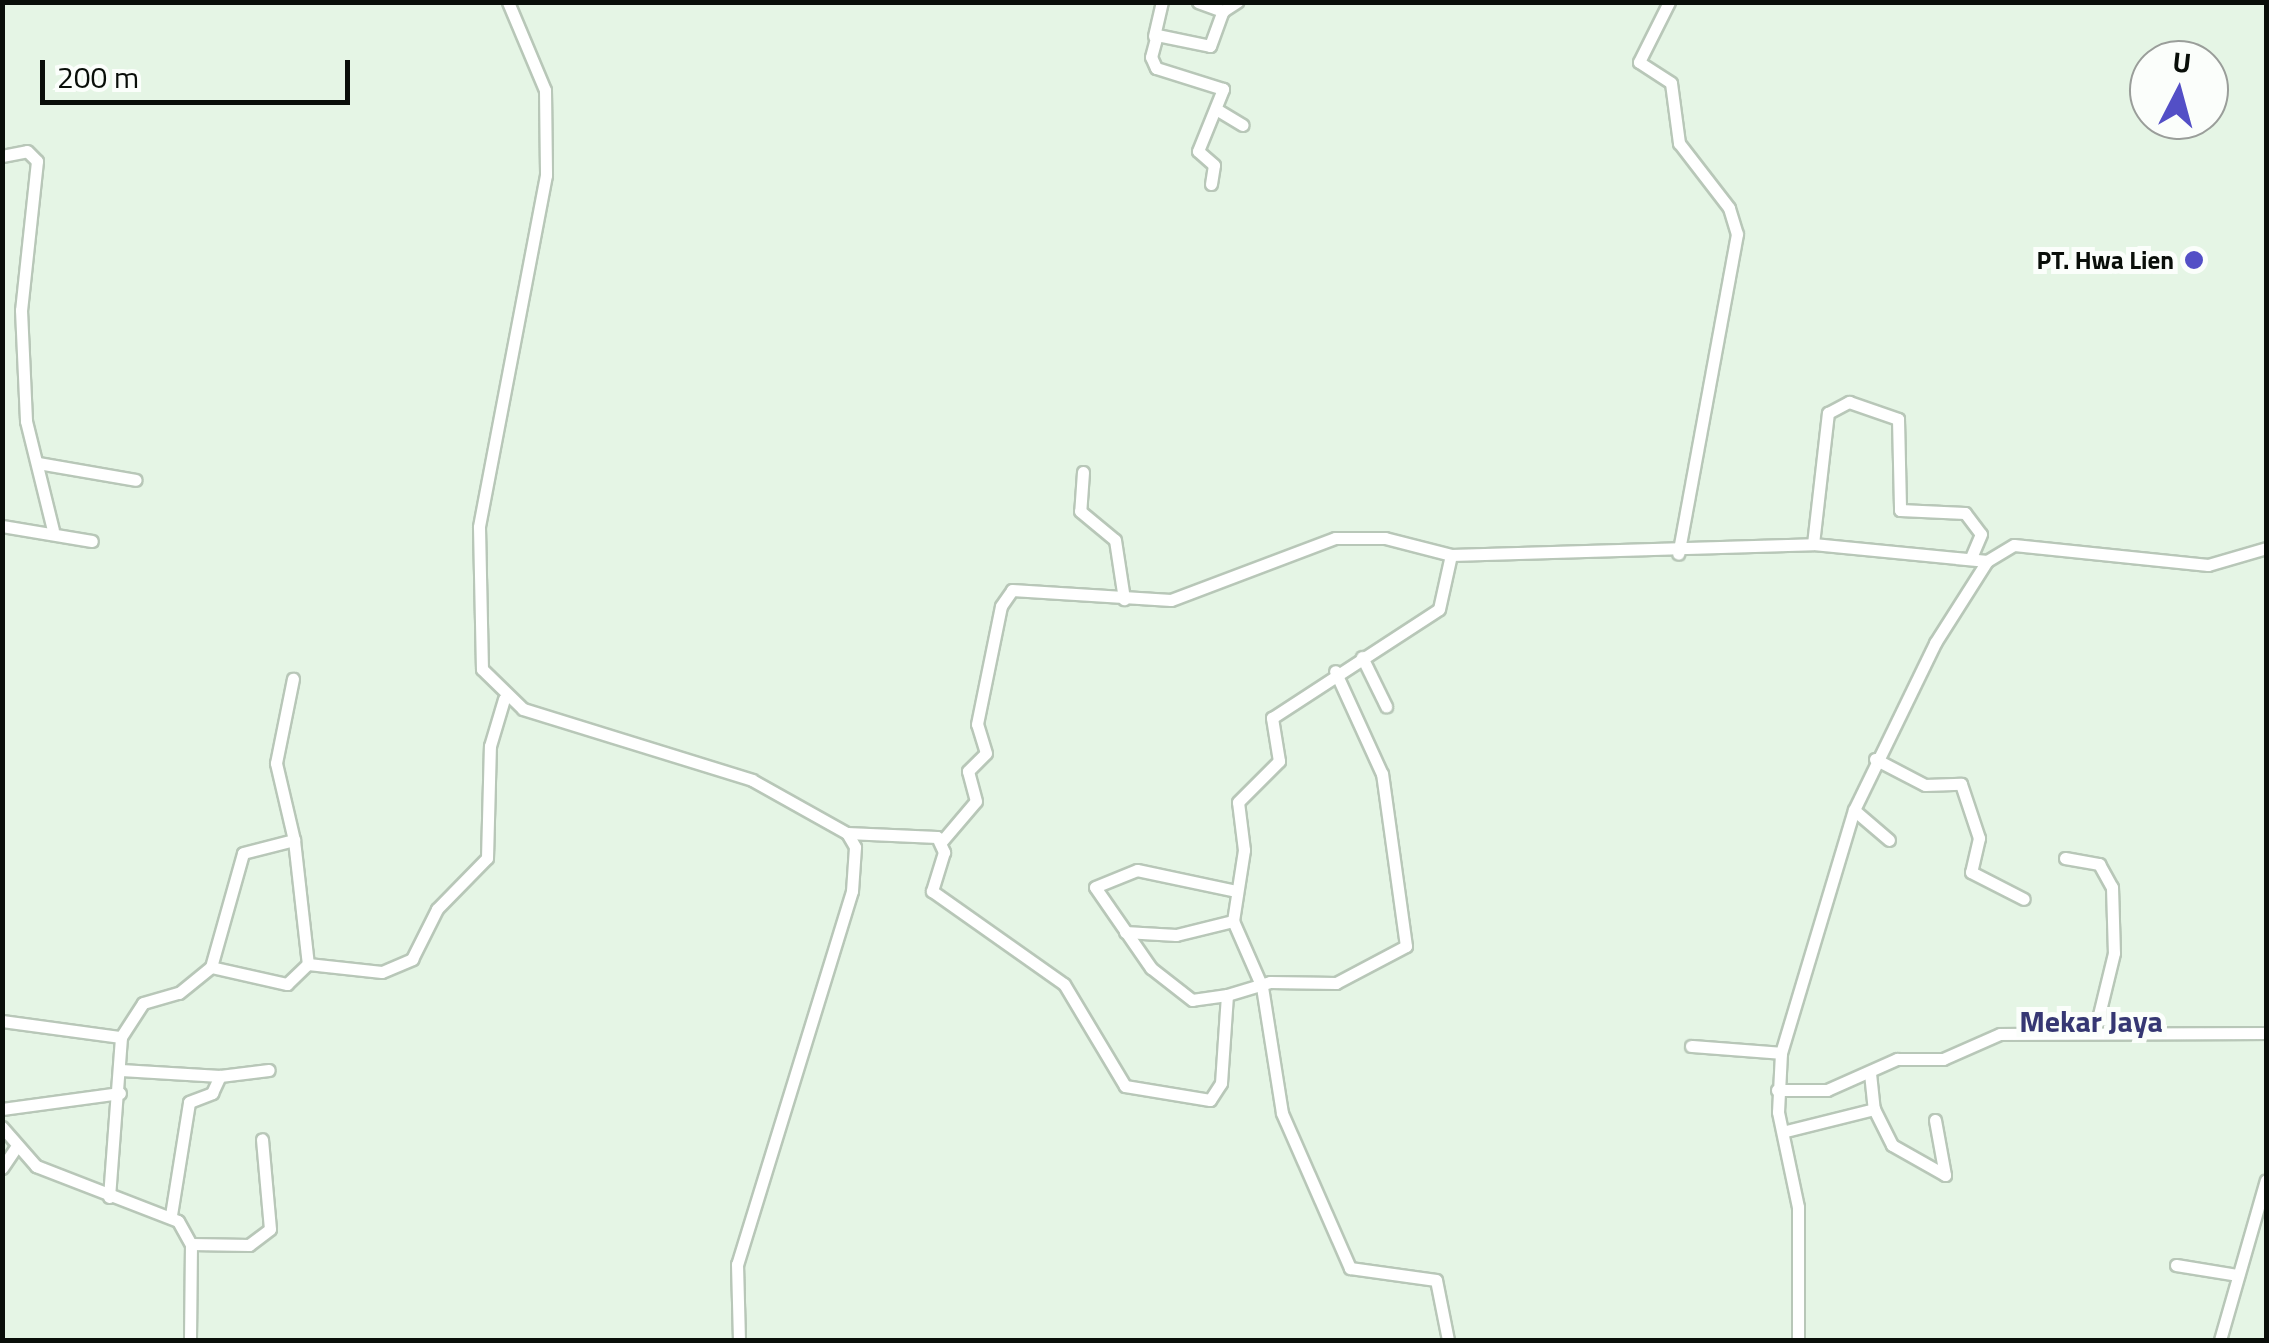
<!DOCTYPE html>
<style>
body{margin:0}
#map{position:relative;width:2269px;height:1343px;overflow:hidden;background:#e5f5e5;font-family:"Titillium Web",sans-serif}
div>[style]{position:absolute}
.roads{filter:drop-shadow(2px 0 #b8c7b8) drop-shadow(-2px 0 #b8c7b8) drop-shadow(0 2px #b8c7b8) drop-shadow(0 -2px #b8c7b8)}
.minor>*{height:11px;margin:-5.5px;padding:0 5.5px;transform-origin:5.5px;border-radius:5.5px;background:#fff}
.dots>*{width:28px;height:28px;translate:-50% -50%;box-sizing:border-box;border:5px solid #fbfefb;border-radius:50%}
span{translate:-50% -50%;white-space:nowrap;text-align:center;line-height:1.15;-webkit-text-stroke:10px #fbfefb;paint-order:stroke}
.poi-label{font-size:25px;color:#090e09;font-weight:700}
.right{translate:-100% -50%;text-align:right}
.quarter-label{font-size:30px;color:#363773;font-weight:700}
.frame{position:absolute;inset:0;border:5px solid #090e09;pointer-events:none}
.north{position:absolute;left:2129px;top:40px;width:100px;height:100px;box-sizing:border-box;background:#fbfefb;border:2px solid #9a9e9a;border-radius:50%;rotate:6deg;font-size:28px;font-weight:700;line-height:40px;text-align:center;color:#090e09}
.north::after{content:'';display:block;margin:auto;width:35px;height:45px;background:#534fc6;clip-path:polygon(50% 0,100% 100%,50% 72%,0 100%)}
.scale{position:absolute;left:40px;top:60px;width:310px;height:45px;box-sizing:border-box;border:5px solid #090e09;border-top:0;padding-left:12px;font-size:30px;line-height:35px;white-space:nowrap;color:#090e09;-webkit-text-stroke:8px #fbfefb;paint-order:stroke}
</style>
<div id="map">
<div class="roads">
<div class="minor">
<i style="left:508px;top:2px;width:95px;rotate:67.2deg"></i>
<i style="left:545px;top:90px;width:85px;rotate:89.3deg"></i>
<i style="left:546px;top:175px;width:358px;rotate:100.8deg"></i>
<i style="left:479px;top:527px;width:142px;rotate:88.8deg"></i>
<i style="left:482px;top:669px;width:57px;rotate:44.3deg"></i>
<i style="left:523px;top:709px;width:240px;rotate:17.2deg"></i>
<i style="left:752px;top:780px;width:109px;rotate:29.2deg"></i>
<i style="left:847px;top:833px;width:16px;rotate:60deg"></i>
<i style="left:855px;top:847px;width:44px;rotate:93.9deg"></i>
<i style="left:852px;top:891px;width:390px;rotate:107.1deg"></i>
<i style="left:737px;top:1264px;width:76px;rotate:88.5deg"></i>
<i style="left:1198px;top:2px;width:27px;rotate:20deg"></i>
<i style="left:1223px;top:11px;width:17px;rotate:-33deg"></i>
<i style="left:1669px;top:2px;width:67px;rotate:116.6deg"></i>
<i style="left:1639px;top:62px;width:38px;rotate:33deg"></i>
<i style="left:1671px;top:83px;width:61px;rotate:82.4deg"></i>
<i style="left:1679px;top:143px;width:82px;rotate:52.4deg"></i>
<i style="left:1729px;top:208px;width:27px;rotate:73deg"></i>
<i style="left:1737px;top:234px;width:325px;rotate:100.4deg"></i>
<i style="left:1154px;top:36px;width:35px;rotate:-77deg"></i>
<i style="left:1216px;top:109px;width:31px;rotate:31deg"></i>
<i style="left:2px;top:156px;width:25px;rotate:-11deg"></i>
<i style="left:27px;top:151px;width:14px;rotate:45deg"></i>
<i style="left:37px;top:161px;width:150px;rotate:96.1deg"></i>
<i style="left:21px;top:310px;width:111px;rotate:87.4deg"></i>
<i style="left:26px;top:421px;width:112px;rotate:76.1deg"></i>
<i style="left:1211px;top:184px;width:19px;rotate:-81deg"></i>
<i style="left:1214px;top:165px;width:21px;rotate:-139deg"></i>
<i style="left:1198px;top:151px;width:67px;rotate:-68deg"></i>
<i style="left:1223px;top:89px;width:70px;rotate:-162.6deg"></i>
<i style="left:1156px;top:68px;width:12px;rotate:-114deg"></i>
<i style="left:1151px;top:57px;width:23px;rotate:-75deg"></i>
<i style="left:1157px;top:35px;width:54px;rotate:11.7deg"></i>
<i style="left:1210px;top:46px;width:37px;rotate:-70deg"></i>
<i style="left:38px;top:463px;width:99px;rotate:9.8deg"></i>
<i style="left:1083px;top:472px;width:39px;rotate:94deg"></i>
<i style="left:1080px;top:511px;width:45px;rotate:39.6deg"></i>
<i style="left:1115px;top:540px;width:60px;rotate:81.3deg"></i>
<i style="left:2px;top:526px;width:91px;rotate:9.5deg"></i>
<i style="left:1813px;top:544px;width:132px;rotate:-83.5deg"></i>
<i style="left:1828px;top:413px;width:24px;rotate:-28deg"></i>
<i style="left:1849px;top:402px;width:52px;rotate:19.1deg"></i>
<i style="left:1898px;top:419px;width:91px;rotate:88.7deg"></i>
<i style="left:1900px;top:510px;width:65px;rotate:2.6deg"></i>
<i style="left:1965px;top:513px;width:26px;rotate:53deg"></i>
<i style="left:1981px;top:534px;width:25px;rotate:113deg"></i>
<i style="left:1362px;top:657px;width:55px;rotate:63.9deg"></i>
<i style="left:1875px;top:759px;width:56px;rotate:27.5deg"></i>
<i style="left:1925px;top:785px;width:36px;rotate:-2deg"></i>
<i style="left:1961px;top:784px;width:57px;rotate:71.6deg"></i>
<i style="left:1979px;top:838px;width:35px;rotate:103deg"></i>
<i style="left:1971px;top:872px;width:59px;rotate:27deg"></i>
<i style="left:1854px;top:810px;width:46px;rotate:40.6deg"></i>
<i style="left:847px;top:833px;width:90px;rotate:2.5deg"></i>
<i style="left:937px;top:837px;width:17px;rotate:65deg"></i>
<i style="left:944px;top:852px;width:41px;rotate:107.1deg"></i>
<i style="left:932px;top:891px;width:161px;rotate:35.2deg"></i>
<i style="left:1064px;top:984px;width:119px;rotate:59.1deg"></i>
<i style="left:1125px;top:1086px;width:86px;rotate:9.4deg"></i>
<i style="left:1210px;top:1100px;width:20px;rotate:-57deg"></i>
<i style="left:1221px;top:1083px;width:88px;rotate:-86.1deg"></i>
<i style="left:1227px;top:995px;width:45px;rotate:-16.8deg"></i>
<i style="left:1270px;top:982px;width:66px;rotate:0.9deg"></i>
<i style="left:1336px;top:983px;width:79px;rotate:-27.9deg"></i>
<i style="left:1406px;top:946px;width:174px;rotate:-97.9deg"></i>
<i style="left:1382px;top:774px;width:113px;rotate:-114.5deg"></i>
<i style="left:294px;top:840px;width:125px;rotate:83.6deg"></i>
<i style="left:942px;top:841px;width:52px;rotate:-49.6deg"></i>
<i style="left:976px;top:801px;width:31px;rotate:-105deg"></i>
<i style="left:968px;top:771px;width:25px;rotate:-45deg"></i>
<i style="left:986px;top:753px;width:30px;rotate:-107deg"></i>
<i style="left:977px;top:724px;width:120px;rotate:-78.5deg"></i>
<i style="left:1001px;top:606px;width:19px;rotate:-55deg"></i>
<i style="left:1012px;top:590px;width:159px;rotate:3.6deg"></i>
<i style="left:1171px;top:600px;width:175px;rotate:-20.7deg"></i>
<i style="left:1335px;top:538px;width:50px"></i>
<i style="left:1385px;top:538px;width:68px;rotate:14.4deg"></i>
<i style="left:1451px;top:555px;width:362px;rotate:-1.7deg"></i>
<i style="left:1813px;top:544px;width:175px;rotate:5.6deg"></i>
<i style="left:2065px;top:858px;width:35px;rotate:10deg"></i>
<i style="left:2099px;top:864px;width:26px;rotate:61deg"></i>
<i style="left:2112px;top:887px;width:66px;rotate:88.3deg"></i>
<i style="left:2114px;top:953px;width:80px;rotate:103.7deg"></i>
<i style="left:1125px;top:932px;width:51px;rotate:3.4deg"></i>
<i style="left:1176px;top:935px;width:59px;rotate:-13.8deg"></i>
<i style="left:211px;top:967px;width:78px;rotate:12.6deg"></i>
<i style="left:287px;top:984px;width:29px;rotate:-44deg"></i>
<i style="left:308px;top:964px;width:74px;rotate:6.2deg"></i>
<i style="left:382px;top:972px;width:33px;rotate:-23deg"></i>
<i style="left:412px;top:959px;width:56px;rotate:-63.4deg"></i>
<i style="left:437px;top:909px;width:71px;rotate:-45.6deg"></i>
<i style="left:487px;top:858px;width:112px;rotate:-88.5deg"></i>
<i style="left:490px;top:746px;width:49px;rotate:-73.4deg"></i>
<i style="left:1227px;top:995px;width:35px;rotate:172deg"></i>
<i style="left:1192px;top:1000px;width:52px;rotate:-142deg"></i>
<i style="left:1151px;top:968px;width:98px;rotate:-124.7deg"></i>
<i style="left:1095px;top:887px;width:45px;rotate:-22deg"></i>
<i style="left:1137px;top:870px;width:102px;rotate:11.9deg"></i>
<i style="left:2px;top:1021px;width:120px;rotate:7.7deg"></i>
<i style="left:1691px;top:1046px;width:90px;rotate:4.4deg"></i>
<i style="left:121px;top:1070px;width:99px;rotate:3.5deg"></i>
<i style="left:1870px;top:1073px;width:36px;rotate:84deg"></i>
<i style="left:1777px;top:1090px;width:50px"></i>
<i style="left:1827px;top:1090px;width:77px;rotate:-23.9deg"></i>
<i style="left:1897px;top:1059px;width:46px"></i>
<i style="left:1943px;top:1059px;width:62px;rotate:-23.7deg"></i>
<i style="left:2000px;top:1034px;width:266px;rotate:-0.2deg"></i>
<i style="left:2px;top:1109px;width:119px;rotate:-7.7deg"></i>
<i style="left:2px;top:1127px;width:52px;rotate:48.9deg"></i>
<i style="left:36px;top:1166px;width:152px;rotate:21.2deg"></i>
<i style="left:178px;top:1221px;width:26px;rotate:61deg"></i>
<i style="left:191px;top:1244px;width:96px;rotate:90.6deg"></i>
<i style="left:1786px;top:1131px;width:91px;rotate:-14deg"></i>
<i style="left:1874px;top:1109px;width:40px;rotate:63.4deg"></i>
<i style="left:1892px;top:1145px;width:61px;rotate:29.5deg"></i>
<i style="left:1945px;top:1175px;width:56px;rotate:-100.3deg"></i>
<i style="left:2px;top:1168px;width:23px;rotate:-56deg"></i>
<i style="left:109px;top:1197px;width:160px;rotate:-85.7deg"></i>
<i style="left:121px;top:1037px;width:40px;rotate:-57.1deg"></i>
<i style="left:143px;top:1003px;width:37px;rotate:-16deg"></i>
<i style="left:179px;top:993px;width:41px;rotate:-39.1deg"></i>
<i style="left:211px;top:967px;width:118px;rotate:-74.3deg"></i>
<i style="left:243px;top:853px;width:53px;rotate:-14.3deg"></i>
<i style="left:294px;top:840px;width:79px;rotate:-103.2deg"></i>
<i style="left:276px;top:763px;width:86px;rotate:-78.6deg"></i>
<i style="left:171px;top:1215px;width:114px;rotate:-80.9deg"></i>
<i style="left:189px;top:1102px;width:25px;rotate:-21deg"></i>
<i style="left:212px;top:1093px;width:19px;rotate:-65deg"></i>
<i style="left:220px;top:1076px;width:49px;rotate:-7deg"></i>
<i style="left:191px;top:1244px;width:58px;rotate:1deg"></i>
<i style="left:249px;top:1245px;width:26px;rotate:-37deg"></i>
<i style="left:270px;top:1229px;width:90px;rotate:-95.1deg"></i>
<i style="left:2176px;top:1265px;width:63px;rotate:9.2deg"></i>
<i style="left:1448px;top:1340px;width:61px;rotate:-101.3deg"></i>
<i style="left:1436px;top:1280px;width:87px;rotate:-172.1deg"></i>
<i style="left:1350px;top:1268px;width:169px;rotate:-113.7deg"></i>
<i style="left:1282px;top:1113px;width:128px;rotate:-99deg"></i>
<i style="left:1262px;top:987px;width:72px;rotate:-113.7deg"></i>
<i style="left:1233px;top:921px;width:72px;rotate:-81.2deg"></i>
<i style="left:1244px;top:850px;width:48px;rotate:-97.1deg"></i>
<i style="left:1238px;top:802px;width:58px;rotate:-45deg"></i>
<i style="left:1279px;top:761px;width:44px;rotate:-99.2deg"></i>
<i style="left:1272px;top:718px;width:199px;rotate:-33.1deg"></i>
<i style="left:1439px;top:609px;width:55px;rotate:-77.5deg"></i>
<i style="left:1798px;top:1340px;width:133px;rotate:-90deg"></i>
<i style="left:1798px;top:1207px;width:97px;rotate:-101.9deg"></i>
<i style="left:1778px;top:1112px;width:59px;rotate:-87.1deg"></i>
<i style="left:1781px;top:1053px;width:254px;rotate:-73.3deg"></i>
<i style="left:1854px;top:810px;width:186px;rotate:-64.1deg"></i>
<i style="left:1935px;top:643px;width:97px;rotate:-57.6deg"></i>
<i style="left:1987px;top:561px;width:31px;rotate:-31deg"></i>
<i style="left:2014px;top:545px;width:195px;rotate:5.9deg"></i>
<i style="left:2208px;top:565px;width:60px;rotate:-16.3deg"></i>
<i style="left:2220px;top:1340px;width:166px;rotate:-74deg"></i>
</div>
</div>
<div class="dots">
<i style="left:2194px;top:260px;background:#534fc6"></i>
</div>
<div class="poi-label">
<span class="right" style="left:2174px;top:260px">PT. Hwa Lien</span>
</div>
<div class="quarter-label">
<span style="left:2091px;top:1021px">Mekar Jaya</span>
</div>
<div class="frame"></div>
<div class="north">U</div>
<div class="scale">200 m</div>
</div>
